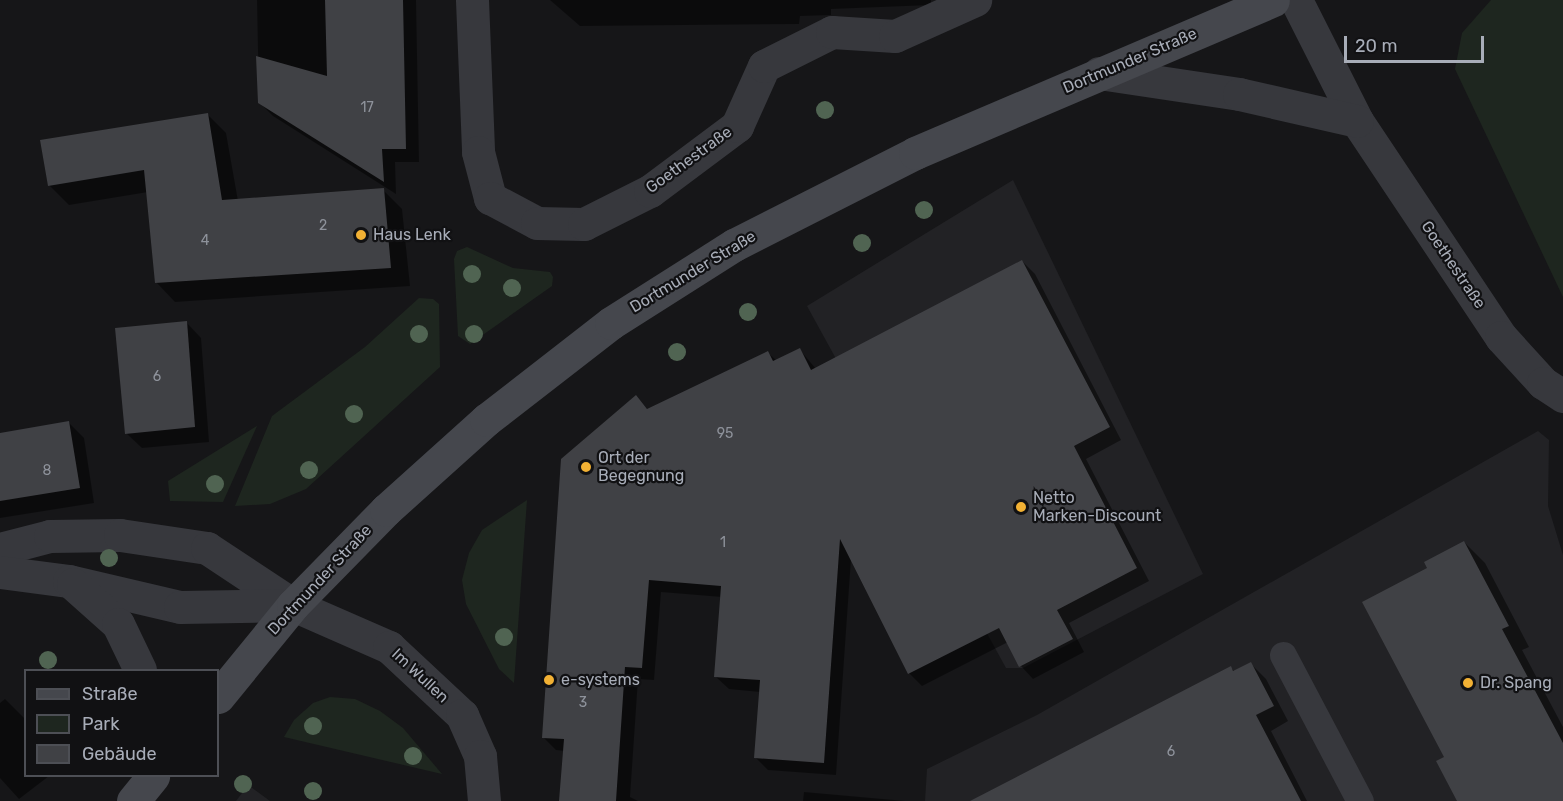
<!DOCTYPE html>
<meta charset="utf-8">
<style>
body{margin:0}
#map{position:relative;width:1563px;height:801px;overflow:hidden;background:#161618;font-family:Rubik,sans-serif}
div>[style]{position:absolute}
.built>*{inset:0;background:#222225}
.green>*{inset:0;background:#1e261f}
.shadow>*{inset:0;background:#0007}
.building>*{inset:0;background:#404145}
.lane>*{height:27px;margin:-13.5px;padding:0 13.5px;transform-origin:13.5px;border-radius:13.5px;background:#37383d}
.street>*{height:33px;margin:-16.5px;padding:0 16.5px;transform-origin:16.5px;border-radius:16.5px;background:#37383d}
.secondary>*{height:33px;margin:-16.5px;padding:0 16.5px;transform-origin:16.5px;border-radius:16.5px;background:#45474d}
.trees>*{width:18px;height:18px;margin:-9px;border-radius:50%;background:#506452}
.dots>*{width:16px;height:16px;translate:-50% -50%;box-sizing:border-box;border:3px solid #111113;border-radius:50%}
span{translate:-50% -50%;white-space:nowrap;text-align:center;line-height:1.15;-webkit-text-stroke:4.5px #111113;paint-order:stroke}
.number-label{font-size:14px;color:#8e929b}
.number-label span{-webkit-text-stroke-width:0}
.street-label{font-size:16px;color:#a8adb8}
.poi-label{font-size:16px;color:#a8adb8}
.left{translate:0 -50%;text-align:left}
.legend{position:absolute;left:24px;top:669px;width:195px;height:108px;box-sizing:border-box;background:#111113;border:2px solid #4d4f55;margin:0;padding:8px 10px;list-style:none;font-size:18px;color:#a8adb8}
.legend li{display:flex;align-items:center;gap:12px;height:30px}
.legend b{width:30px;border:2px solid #4d4f55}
.scale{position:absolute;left:1344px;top:36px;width:140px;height:27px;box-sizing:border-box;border:3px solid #a8adb8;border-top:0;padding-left:8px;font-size:18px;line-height:21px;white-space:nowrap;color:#a8adb8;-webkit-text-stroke:4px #111113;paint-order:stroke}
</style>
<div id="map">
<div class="built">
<i style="clip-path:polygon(1013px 180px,1203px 574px,1023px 668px,1006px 668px,807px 306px)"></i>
<i style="clip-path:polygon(1538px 431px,1549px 440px,1548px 506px,1563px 555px,1563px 801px,925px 801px,927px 769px,1037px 715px)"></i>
<i style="clip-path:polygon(248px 785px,270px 801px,236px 801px)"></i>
</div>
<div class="green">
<i style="clip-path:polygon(1491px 0,1563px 0,1563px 297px,1455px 69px,1462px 33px)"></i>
<i style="clip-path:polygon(467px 247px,513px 268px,550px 272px,553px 277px,552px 286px,470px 344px,458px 336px,454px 259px,457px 251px)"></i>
<i style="clip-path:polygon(419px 298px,433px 299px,439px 304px,440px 367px,306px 489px,270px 504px,235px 506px,272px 416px,365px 347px)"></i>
<i style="clip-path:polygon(257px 426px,223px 502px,170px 501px,168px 481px)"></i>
<i style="clip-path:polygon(527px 500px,514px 683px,499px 669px,466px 604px,462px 580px,469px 553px,482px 530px)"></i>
<i style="clip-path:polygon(330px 697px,355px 699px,380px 711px,403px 728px,442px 774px,284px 737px,294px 720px,313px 703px)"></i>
</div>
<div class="shadow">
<i style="clip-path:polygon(257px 0,416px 0,419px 162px,395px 162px,396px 194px,273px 116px,259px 102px)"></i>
<i style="clip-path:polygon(550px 0,931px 0,931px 5px,831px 9px,831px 15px,800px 16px,799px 24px,580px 26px)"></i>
<i style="clip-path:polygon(207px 114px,226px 133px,238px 201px,383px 190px,402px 209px,410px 286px,175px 302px,156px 282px,148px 192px,69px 205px,49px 185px)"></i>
<i style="clip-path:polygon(1022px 261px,1035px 274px,1121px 440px,1086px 459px,1149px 581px,1069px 623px,1084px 652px,1033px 679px,1021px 666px,1008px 642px,922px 686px,909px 673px,851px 559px,836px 775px,768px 770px,756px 758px,760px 692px,729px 689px,716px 677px,722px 597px,661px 592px,654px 680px,638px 679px,630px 797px,638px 801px,561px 801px,565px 751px,556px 750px,543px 737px,636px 397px,648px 410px,768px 353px,777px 361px,800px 350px,816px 369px)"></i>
<i style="clip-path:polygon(186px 322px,201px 338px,209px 442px,142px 448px,126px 433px)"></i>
<i style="clip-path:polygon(69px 423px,84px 438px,94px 503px,0 518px,0 434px)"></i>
<i style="clip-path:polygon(1464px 542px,1485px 563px,1529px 647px,1522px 650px,1563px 727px,1563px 801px,1458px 801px,1446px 757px,1429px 568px)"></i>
<i style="clip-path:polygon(1251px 664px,1266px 679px,1288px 721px,1271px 731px,1307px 801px,1004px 801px,1231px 668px,1235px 672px)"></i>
<i style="clip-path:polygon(5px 699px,26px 720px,26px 776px,49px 776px,19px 799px,0 778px,0 703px)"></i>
<i style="clip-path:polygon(804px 792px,905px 801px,803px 801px)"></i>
</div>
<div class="building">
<i style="clip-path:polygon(325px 0,403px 0,406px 149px,382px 149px,384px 182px,258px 103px,256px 56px,327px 76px)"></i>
<i style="clip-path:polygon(208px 113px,222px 200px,384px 188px,391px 268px,155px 283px,144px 170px,48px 186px,40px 140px)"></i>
<i style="clip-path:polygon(1022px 260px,1110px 427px,1074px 446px,1137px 568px,1057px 610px,1073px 639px,1019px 667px,999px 628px,908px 674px,840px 539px,824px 763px,754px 758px,760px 680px,714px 677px,721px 586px,649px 580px,642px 668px,625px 667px,616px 801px,559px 801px,564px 739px,542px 738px,561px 459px,636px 395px,647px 409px,768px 351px,773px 361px,800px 348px,811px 370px)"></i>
<i style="clip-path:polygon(187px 321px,195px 427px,125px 434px,115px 328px)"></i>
<i style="clip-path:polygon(69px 421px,80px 488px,0 501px,0 433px)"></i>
<i style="clip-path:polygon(1464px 541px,1509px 626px,1502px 629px,1563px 743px,1563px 801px,1457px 801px,1436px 761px,1444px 757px,1362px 602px,1427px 568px,1424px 562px)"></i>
<i style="clip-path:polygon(1251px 662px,1274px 706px,1256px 715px,1301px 801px,970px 801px,1231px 666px,1233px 671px)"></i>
</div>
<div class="lane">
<i style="left:1283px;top:655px;width:165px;rotate:62.2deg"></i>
</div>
<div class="street">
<i style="left:472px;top:0;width:152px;rotate:87.7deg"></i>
<i style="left:478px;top:152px;width:48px;rotate:75.4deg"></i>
<i style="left:490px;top:198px;width:53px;rotate:28deg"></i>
<i style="left:537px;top:223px;width:47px;rotate:1.2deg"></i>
<i style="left:584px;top:224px;width:74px;rotate:-26.6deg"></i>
<i style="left:650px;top:191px;width:109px;rotate:-36.8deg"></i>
<i style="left:737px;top:126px;width:66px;rotate:-65.8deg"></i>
<i style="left:764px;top:66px;width:76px;rotate:-26.6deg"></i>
<i style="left:832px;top:32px;width:63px;rotate:3.6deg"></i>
<i style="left:895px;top:36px;width:88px;rotate:-24.2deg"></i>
<i style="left:1296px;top:0;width:136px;rotate:63.2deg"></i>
<i style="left:1357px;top:121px;width:260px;rotate:56.3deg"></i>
<i style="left:1501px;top:337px;width:62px;rotate:47.6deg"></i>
<i style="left:1543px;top:383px;width:24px;rotate:33deg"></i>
<i style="left:1099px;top:73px;width:142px;rotate:8.5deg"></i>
<i style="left:1239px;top:94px;width:121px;rotate:12.9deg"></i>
<i style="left:0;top:549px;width:52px;rotate:-14.6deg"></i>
<i style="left:50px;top:536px;width:70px;rotate:-0.8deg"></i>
<i style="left:120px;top:535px;width:88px;rotate:8.5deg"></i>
<i style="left:207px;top:548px;width:103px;rotate:33.5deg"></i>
<i style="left:293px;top:605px;width:105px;rotate:23.6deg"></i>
<i style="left:389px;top:647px;width:100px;rotate:43deg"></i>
<i style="left:462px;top:715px;width:45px;rotate:66.3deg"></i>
<i style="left:480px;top:756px;width:45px;rotate:84.9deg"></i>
<i style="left:0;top:572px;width:70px;rotate:7.4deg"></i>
<i style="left:69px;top:581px;width:114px;rotate:13.2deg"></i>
<i style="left:180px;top:607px;width:113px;rotate:-1deg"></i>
<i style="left:73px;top:584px;width:60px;rotate:41.6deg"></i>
<i style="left:118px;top:624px;width:51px;rotate:64.4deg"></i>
</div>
<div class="secondary">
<i style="left:218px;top:697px;width:119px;rotate:-50.8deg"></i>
<i style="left:293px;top:605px;width:133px;rotate:-45.6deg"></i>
<i style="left:386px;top:510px;width:135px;rotate:-42deg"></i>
<i style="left:486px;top:420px;width:158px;rotate:-37.8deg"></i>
<i style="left:611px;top:323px;width:146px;rotate:-32.4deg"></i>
<i style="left:734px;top:245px;width:203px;rotate:-26.9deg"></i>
<i style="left:915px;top:153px;width:389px;rotate:-23.1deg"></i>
<i style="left:133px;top:801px;width:32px;rotate:-51deg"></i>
</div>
<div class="trees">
<i style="left:825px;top:110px"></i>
<i style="left:924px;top:210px"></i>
<i style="left:862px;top:243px"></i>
<i style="left:472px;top:274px"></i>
<i style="left:512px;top:288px"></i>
<i style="left:748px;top:312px"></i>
<i style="left:419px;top:334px"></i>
<i style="left:474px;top:334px"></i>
<i style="left:677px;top:352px"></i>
<i style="left:354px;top:414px"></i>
<i style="left:309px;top:470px"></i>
<i style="left:215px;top:484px"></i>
<i style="left:109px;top:558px"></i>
<i style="left:504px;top:637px"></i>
<i style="left:48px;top:660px"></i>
<i style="left:313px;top:726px"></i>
<i style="left:413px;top:756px"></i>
<i style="left:243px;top:784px"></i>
<i style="left:313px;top:791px"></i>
</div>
<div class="dots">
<i style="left:361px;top:235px;background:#f2b134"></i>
<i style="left:586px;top:467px;background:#f2b134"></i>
<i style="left:1021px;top:507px;background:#f2b134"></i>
<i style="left:549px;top:680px;background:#f2b134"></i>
<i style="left:1468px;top:683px;background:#f2b134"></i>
</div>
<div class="number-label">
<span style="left:367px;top:108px">17</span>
<span style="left:323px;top:226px">2</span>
<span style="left:205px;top:241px">4</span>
<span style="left:157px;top:377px">6</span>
<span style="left:725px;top:434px">95</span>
<span style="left:47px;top:471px">8</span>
<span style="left:723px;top:543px">1</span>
<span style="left:583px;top:703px">3</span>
<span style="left:1171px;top:752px">6</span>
</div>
<div class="street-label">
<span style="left:1130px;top:61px;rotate:-23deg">Dortmunder Straße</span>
<span style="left:689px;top:160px;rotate:-36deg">Goethestraße</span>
<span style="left:1453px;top:265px;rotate:56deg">Goethestraße</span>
<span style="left:693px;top:272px;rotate:-31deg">Dortmunder Straße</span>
<span style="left:320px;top:580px;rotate:-47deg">Dortmunder Straße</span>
<span style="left:420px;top:676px;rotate:43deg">Im Wullen</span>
</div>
<div class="poi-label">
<span class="left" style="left:373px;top:235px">Haus Lenk</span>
<span class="left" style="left:598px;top:467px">Ort der<br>Begegnung</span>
<span class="left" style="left:1033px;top:507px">Netto<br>Marken-Discount</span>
<span class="left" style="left:561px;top:680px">e-systems</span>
<span class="left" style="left:1480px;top:683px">Dr. Spang</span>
</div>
<ul class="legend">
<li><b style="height:8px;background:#45474d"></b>Straße</li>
<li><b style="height:16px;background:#1e261f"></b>Park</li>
<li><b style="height:16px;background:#404145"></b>Gebäude</li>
</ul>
<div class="scale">20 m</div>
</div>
